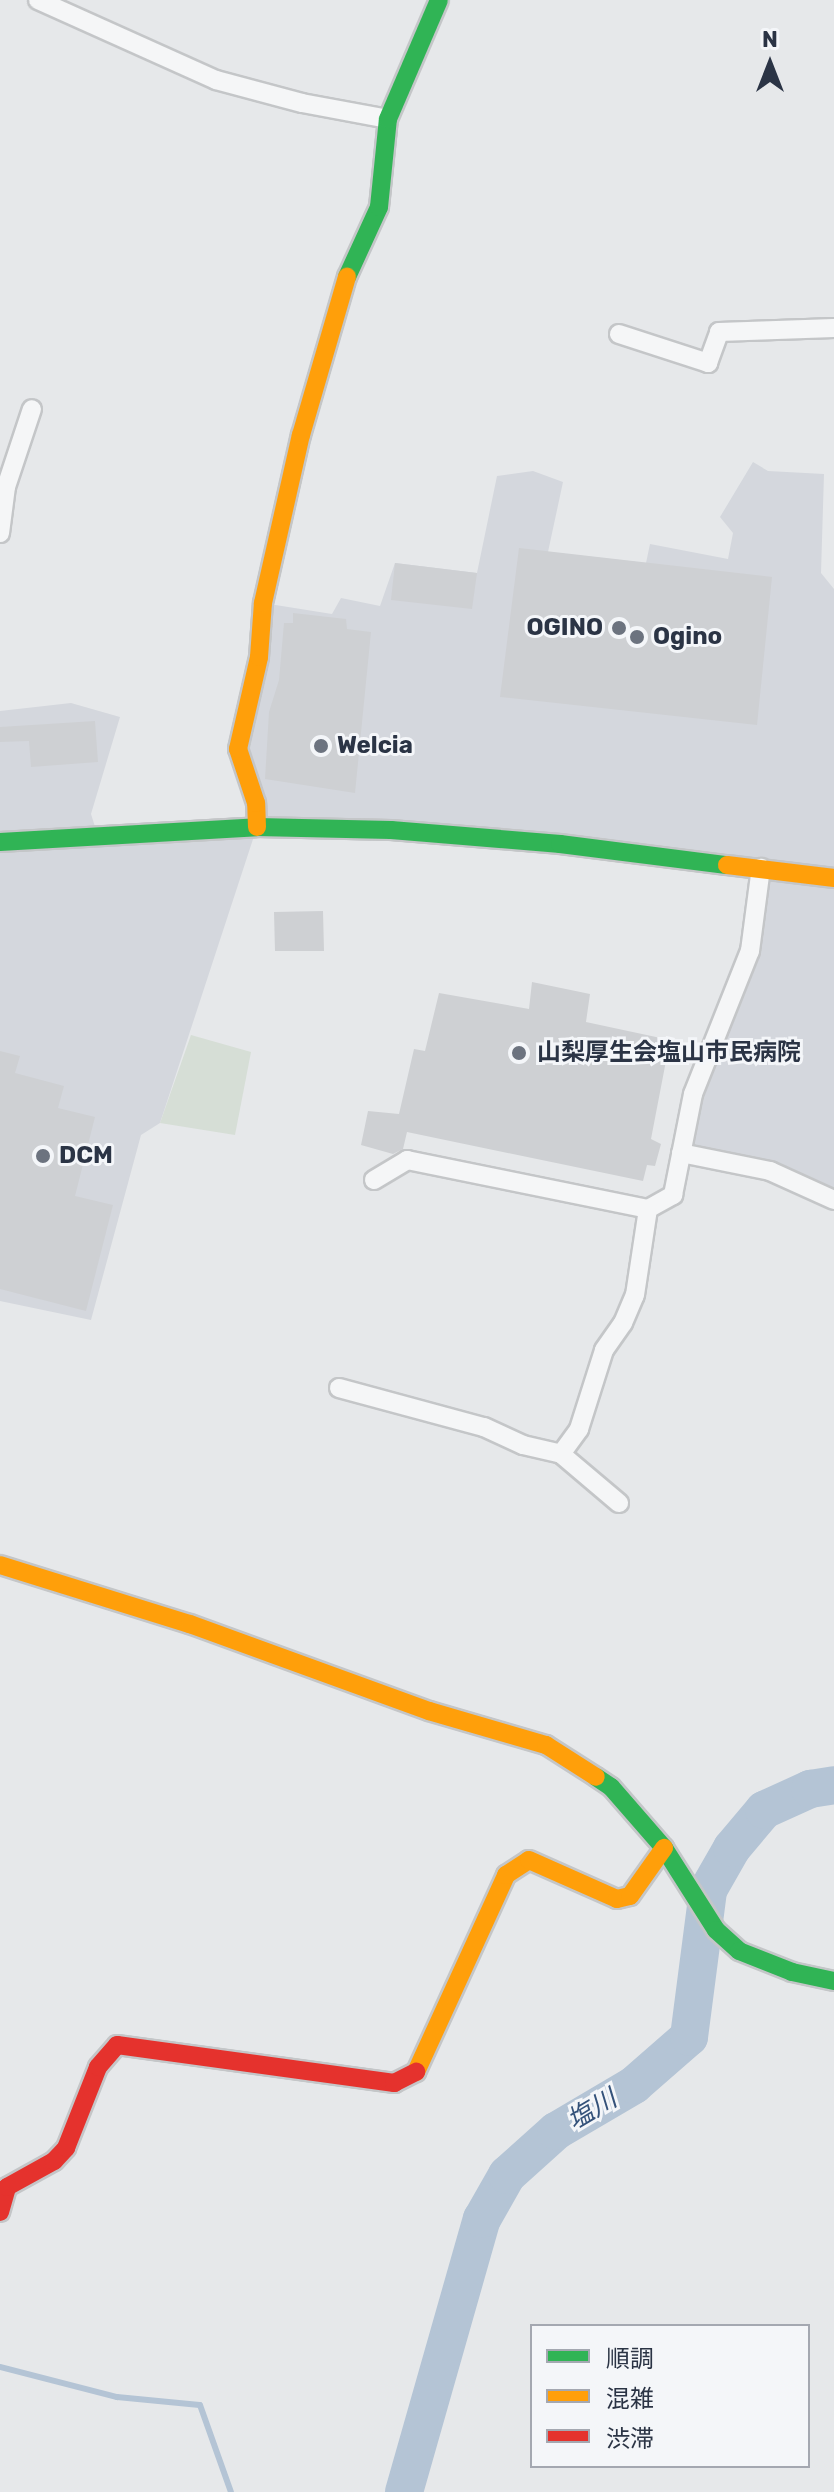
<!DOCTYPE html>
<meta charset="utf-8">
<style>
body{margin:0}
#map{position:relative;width:834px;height:2492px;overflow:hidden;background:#e6e8ea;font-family:Rubik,"Noto Sans JP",sans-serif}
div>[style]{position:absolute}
.built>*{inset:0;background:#d4d7dd}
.green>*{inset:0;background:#d6ded6}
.stream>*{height:6px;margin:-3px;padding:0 3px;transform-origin:3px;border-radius:3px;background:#b4c4d5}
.river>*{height:38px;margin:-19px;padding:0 19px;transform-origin:19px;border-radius:19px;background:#b4c4d5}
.building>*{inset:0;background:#ced0d3}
.roads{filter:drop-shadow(2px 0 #c4c6c8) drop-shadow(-2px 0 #c4c6c8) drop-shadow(0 2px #c4c6c8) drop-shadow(0 -2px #c4c6c8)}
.street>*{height:18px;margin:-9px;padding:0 9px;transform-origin:9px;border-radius:9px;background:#f5f6f7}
.fast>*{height:18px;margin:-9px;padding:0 9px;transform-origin:9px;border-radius:9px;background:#30b455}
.slow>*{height:18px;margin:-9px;padding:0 9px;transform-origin:9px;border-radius:9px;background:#ff9f0a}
.jam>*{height:18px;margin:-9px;padding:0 9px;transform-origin:9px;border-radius:9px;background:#e5322d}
.dots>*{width:22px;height:22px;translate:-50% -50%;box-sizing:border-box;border:4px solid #f4f6f9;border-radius:50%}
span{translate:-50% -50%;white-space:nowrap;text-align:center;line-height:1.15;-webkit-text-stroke:6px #f4f6f9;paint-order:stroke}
.poi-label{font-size:24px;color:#2b3445;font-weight:700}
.right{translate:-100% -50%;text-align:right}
.left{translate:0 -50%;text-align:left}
.water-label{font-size:26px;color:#34527a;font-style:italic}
.legend{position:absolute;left:530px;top:2324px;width:280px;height:144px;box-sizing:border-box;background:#f4f6f9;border:2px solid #a4a8b1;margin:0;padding:10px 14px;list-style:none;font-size:24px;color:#2b3445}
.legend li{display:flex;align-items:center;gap:16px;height:40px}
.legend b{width:40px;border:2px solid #a4a8b1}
.north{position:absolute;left:730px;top:24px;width:80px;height:80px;-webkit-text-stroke:6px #f4f6f9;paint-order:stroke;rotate:0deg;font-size:22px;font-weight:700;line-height:32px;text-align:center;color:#2b3445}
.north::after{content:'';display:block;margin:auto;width:28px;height:36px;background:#2b3445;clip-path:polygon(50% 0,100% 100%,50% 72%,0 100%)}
</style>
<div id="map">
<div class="built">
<i style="clip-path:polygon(753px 462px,768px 471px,824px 474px,821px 573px,834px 589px,834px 1200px,681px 1153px,750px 951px,761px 868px,257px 827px,160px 1123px,141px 1135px,91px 1320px,0 1301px,0 711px,71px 703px,120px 717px,91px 814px,98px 836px,256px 827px,238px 749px,263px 603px,332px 614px,341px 598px,380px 606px,395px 563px,477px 573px,497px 476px,533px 471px,563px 482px,548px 552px,646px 563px,650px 544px,728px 559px,733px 533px,720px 517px)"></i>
</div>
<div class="green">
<i style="clip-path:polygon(191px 1035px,251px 1052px,235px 1135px,160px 1123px)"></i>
</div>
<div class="stream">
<i style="left:0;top:2367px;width:121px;rotate:14.4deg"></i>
<i style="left:117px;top:2397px;width:83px;rotate:5.5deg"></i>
<i style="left:200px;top:2405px;width:92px;rotate:70.4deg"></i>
</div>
<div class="river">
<i style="left:404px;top:2492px;width:284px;rotate:-74.1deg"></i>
<i style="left:482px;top:2219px;width:51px;rotate:-60.4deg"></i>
<i style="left:507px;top:2175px;width:66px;rotate:-41.9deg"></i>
<i style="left:556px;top:2131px;width:91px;rotate:-30.5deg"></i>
<i style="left:634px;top:2085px;width:73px;rotate:-41.1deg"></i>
<i style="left:689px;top:2037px;width:148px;rotate:-82.6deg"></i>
<i style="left:708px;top:1890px;width:48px;rotate:-60.3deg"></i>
<i style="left:732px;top:1848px;width:50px;rotate:-49.9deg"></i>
<i style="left:764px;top:1810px;width:51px;rotate:-24.5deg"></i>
<i style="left:810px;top:1789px;width:24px;rotate:-9deg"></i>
</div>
<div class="building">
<i style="clip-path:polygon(519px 548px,772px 577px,757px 725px,500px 697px)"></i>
<i style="clip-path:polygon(395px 563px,477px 573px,472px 609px,391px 600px)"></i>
<i style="clip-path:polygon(293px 613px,346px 619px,347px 629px,371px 632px,355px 793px,265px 779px,269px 712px,279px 680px,284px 623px,293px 623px)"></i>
<i style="clip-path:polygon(95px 721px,98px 762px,31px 767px,29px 741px,0 742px,0 727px)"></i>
<i style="clip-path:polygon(323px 911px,324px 951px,275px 951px,274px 912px)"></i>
<i style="clip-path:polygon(532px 982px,590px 994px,586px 1022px,670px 1040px,651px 1139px,661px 1144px,655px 1166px,647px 1165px,643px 1181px,407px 1132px,403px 1149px,393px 1154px,361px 1145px,368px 1111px,399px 1114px,414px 1049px,425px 1051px,439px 993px,529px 1009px)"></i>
<i style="clip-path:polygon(0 1051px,20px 1056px,15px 1073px,64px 1086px,58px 1108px,95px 1117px,75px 1196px,113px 1205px,86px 1311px,0 1289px)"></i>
</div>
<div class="roads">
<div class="street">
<i style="left:38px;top:0;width:195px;rotate:24.2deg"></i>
<i style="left:216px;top:80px;width:89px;rotate:15deg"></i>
<i style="left:302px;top:103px;width:87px;rotate:10.5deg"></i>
<i style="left:619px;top:334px;width:94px;rotate:18deg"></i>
<i style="left:708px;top:363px;width:33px;rotate:-70deg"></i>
<i style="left:719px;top:332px;width:115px;rotate:-2deg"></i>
<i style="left:0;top:533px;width:46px;rotate:-82.6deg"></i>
<i style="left:6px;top:487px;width:82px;rotate:-71.6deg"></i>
<i style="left:681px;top:1153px;width:91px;rotate:11.4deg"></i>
<i style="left:770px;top:1171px;width:70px;rotate:24.4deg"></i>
<i style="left:374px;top:1180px;width:39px;rotate:-31deg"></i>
<i style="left:407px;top:1160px;width:246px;rotate:11.5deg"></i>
<i style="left:648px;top:1209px;width:29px;rotate:-29deg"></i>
<i style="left:673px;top:1195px;width:103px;rotate:-78.8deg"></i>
<i style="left:693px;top:1094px;width:154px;rotate:-68.3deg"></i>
<i style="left:750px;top:951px;width:84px;rotate:-82.5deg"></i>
<i style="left:339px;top:1388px;width:150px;rotate:15.1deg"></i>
<i style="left:484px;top:1427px;width:43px;rotate:24.8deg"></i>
<i style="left:523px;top:1445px;width:39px;rotate:13deg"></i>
<i style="left:561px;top:1454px;width:76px;rotate:40.2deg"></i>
<i style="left:561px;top:1454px;width:31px;rotate:-54deg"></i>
<i style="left:579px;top:1429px;width:83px;rotate:-72.4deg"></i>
<i style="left:604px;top:1350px;width:33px;rotate:-55deg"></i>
<i style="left:623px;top:1323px;width:30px;rotate:-67deg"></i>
<i style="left:635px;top:1295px;width:87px;rotate:-81.4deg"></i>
</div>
<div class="fast">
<i style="left:347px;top:277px;width:77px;rotate:-65.4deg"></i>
<i style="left:379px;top:207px;width:88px;rotate:-84.2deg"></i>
<i style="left:388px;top:119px;width:129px;rotate:-66.8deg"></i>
<i style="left:0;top:842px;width:257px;rotate:-3.3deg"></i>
<i style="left:257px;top:827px;width:134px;rotate:1.3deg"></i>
<i style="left:391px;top:830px;width:170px;rotate:4.7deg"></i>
<i style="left:560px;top:844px;width:168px;rotate:7.2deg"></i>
<i style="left:596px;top:1777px;width:18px;rotate:34deg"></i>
<i style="left:611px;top:1787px;width:81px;rotate:49deg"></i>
<i style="left:664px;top:1848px;width:97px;rotate:57.6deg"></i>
<i style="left:716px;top:1930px;width:31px;rotate:42deg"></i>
<i style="left:739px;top:1951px;width:57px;rotate:21.6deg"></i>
<i style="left:792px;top:1972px;width:43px;rotate:12.1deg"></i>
</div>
<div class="slow">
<i style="left:257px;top:827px;width:24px;rotate:-92deg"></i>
<i style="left:256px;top:803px;width:57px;rotate:-108.4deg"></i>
<i style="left:238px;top:749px;width:94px;rotate:-77.1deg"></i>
<i style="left:259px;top:657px;width:54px;rotate:-85.8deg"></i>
<i style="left:263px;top:603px;width:172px;rotate:-77.3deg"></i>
<i style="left:301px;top:435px;width:165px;rotate:-73.8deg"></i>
<i style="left:727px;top:865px;width:108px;rotate:6.9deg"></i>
<i style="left:0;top:1565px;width:199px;rotate:17.3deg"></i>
<i style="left:190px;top:1624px;width:254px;rotate:20deg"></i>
<i style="left:429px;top:1711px;width:122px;rotate:16.2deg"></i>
<i style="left:546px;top:1745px;width:59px;rotate:32.6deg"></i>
<i style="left:416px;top:2072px;width:217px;rotate:-65.4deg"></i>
<i style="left:506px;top:1875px;width:27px;rotate:-33deg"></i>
<i style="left:529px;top:1860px;width:96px;rotate:23.9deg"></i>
<i style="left:617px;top:1899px;width:13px;rotate:-13deg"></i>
<i style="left:630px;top:1896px;width:59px;rotate:-54.7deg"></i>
</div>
<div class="jam">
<i style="left:0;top:2212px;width:26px;rotate:-74deg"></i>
<i style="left:7px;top:2187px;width:54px;rotate:-29deg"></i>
<i style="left:54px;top:2161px;width:18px;rotate:-47deg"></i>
<i style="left:66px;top:2148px;width:87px;rotate:-68.4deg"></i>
<i style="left:98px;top:2067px;width:29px;rotate:-49deg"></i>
<i style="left:117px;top:2045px;width:280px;rotate:7.8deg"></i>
<i style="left:394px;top:2083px;width:25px;rotate:-27deg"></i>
</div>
</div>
<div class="dots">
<i style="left:619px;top:628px;background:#6c737f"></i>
<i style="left:637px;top:637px;background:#6c737f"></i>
<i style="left:321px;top:746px;background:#6c737f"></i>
<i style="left:519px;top:1053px;background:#6c737f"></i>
<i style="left:43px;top:1156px;background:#6c737f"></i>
</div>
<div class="poi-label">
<span class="right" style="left:603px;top:628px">OGINO</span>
<span class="left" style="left:653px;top:637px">Ogino</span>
<span class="left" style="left:337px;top:746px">Welcia</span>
<span class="left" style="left:537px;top:1053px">山梨厚生会塩山市民病院</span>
<span class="left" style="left:59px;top:1156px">DCM</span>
</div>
<div class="water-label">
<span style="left:592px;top:2110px;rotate:-31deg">塩川</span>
</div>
<ul class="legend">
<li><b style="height:10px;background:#30b455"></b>順調</li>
<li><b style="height:10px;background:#ff9f0a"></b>混雑</li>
<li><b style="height:10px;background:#e5322d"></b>渋滞</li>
</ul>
<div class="north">N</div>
</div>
